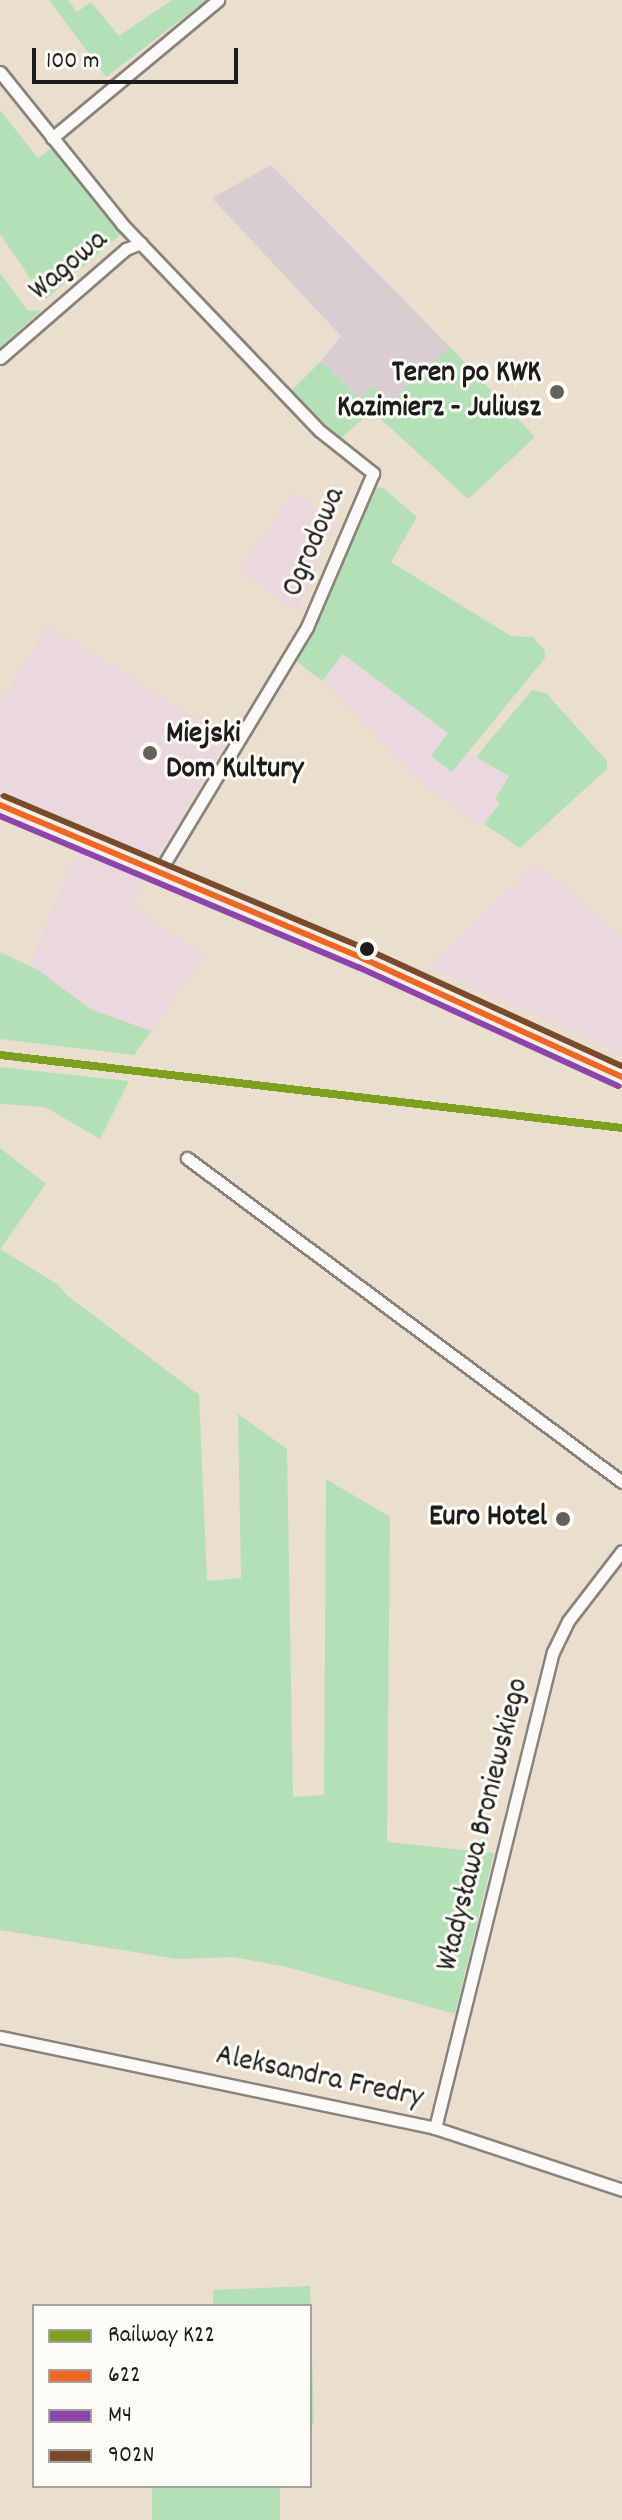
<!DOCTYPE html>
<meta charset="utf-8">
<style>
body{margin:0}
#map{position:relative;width:622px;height:2520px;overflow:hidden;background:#eadece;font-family:Dekko,sans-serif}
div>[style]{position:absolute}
.built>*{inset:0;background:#ebd7de}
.industrial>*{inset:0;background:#d9cdd2}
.green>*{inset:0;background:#b4e0b8}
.roads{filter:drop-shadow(2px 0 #89837c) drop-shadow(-2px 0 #89837c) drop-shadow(0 2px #89837c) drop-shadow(0 -2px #89837c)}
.street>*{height:11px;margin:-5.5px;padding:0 5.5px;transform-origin:5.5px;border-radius:5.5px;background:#fcfaf8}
.secondary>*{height:16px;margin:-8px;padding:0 8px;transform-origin:8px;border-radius:8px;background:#f5f0e9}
.bus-1>*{height:6px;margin:-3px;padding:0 3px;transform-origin:3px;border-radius:3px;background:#f26522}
.bus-2>*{height:6px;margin:-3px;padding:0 3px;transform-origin:3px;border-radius:3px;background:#8e44ad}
.bus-3>*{height:6px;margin:-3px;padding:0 3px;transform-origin:3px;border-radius:3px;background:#7a4b2a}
.rail-1>*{height:8px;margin:-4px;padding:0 4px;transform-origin:4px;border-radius:4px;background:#7da01e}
.dots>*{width:22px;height:22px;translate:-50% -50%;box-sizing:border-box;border:4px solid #fdfcf7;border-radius:50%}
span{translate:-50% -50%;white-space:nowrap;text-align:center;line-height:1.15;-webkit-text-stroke:6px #fdfcf7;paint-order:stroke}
.street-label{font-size:30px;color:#1c1c1c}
.poi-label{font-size:30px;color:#1c1c1c;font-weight:700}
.right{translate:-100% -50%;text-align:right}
.left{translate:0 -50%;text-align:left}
.legend{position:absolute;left:32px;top:2304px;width:280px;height:184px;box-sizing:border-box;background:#fdfcf7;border:2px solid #a3a29f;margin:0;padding:10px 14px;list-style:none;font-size:24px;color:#1c1c1c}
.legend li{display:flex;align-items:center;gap:16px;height:40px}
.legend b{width:40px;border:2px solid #a3a29f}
.scale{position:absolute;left:32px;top:48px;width:206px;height:36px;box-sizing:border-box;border:4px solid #1c1c1c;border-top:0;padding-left:10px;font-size:24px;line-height:28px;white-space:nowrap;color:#1c1c1c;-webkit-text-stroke:6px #fdfcf7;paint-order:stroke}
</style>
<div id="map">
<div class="built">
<i style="clip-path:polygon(294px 492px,338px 525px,313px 564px,317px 569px,297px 612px,238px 569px)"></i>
<i style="clip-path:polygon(47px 625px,228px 738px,155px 860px,100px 831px,0 792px,0 704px)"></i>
<i style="clip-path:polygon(343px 653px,448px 733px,432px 757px,452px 772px,469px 753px,509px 776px,495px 798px,500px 802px,484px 824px,476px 824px,428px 788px,322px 681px)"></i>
<i style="clip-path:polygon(77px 850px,144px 877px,132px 905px,205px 957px,151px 1031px,90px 1009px,29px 966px)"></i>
<i style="clip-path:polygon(537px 863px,622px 938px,622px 1054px,428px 967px)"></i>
</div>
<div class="industrial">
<i style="clip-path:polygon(271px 165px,450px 347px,389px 404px,360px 400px,321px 361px,341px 336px,212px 198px)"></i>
</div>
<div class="green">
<i style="clip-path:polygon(49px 0,68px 0,77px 12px,91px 2px,119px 36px,172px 0,207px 0,106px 77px)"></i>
<i style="clip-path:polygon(0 110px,38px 158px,53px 147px,121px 234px,45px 300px,0 234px)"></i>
<i style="clip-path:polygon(0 273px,28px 311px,42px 310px,0 347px)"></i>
<i style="clip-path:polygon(450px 347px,535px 437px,468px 499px,372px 411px,341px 438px,289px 393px,321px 361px,360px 399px,374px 386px,389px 403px)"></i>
<i style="clip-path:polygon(372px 487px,383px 488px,417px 517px,391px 562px,511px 636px,533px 637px,545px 651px,545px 658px,452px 772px,431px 756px,448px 733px,343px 654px,322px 681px,295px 660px,309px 638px)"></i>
<i style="clip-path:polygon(532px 690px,546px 693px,607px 761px,607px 769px,520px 848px,484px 824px,500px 803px,495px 799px,509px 776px,476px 757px)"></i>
<i style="clip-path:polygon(0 952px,38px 970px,90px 1009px,151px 1031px,134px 1055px,0 1039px)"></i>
<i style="clip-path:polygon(0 1067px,129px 1081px,100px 1139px,45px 1107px,0 1104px)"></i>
<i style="clip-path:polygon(0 1148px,46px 1184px,0 1249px,57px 1284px,68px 1296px,199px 1395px,207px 1581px,241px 1578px,238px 1414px,287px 1449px,293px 1797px,324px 1795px,326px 1479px,390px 1517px,387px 1842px,494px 1853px,455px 2014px,287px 1967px,233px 1957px,177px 1959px,0 1930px)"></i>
<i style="clip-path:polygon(310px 2286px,314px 2424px,310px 2424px,310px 2306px,213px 2306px,213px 2290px)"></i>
<i style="clip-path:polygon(152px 2486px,280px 2486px,280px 2520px,152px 2520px)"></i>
</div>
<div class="roads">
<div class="street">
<i style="left:0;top:72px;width:195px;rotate:51.2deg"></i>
<i style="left:122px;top:224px;width:286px;rotate:46.3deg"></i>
<i style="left:320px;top:431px;width:68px;rotate:38.4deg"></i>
<i style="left:373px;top:473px;width:168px;rotate:113.2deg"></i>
<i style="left:307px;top:627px;width:285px;rotate:121.1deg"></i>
<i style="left:52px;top:138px;width:216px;rotate:-39.7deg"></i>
<i style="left:0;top:358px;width:167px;rotate:-40.9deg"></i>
<i style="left:126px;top:249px;width:16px;rotate:-22deg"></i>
<i style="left:187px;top:1158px;width:542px;rotate:36.68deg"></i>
<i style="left:0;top:2037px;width:444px;rotate:11.8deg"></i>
<i style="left:435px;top:2128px;width:197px;rotate:18.3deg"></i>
<i style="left:435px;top:2128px;width:490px;rotate:-76.1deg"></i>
<i style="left:553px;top:1652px;width:34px;rotate:-64deg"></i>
<i style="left:568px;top:1621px;width:88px;rotate:-52.4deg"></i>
</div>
<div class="secondary">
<i style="left:0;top:805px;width:393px;rotate:22.9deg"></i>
<i style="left:362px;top:958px;width:286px;rotate:24.6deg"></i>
</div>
</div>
<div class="bus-1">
<i style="left:0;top:805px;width:393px;rotate:22.9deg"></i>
<i style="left:362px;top:958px;width:286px;rotate:24.6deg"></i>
</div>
<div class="bus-2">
<i style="left:0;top:816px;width:389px;rotate:22.9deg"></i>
<i style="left:358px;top:967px;width:286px;rotate:24.6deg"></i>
</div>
<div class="bus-3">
<i style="left:4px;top:796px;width:393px;rotate:22.9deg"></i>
<i style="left:366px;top:949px;width:281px;rotate:24.6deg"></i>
</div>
<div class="rail-1">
<i style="left:0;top:1055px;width:626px;rotate:6.69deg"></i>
</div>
<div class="dots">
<i style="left:557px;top:392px;background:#64605a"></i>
<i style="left:150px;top:753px;background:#64605a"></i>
<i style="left:367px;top:949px;background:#1c1c1c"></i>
<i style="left:563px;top:1519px;background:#64605a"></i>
</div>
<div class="street-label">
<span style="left:70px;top:267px;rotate:-40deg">Wagowa</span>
<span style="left:316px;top:543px;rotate:-67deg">Ogrodowa</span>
<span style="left:485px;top:1825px;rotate:-76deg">Władysława Broniewskiego</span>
<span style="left:319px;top:2079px;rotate:12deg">Aleksandra Fredry</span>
</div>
<div class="poi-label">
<span class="right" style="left:541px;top:392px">Teren po KWK<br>Kazimierz - Juliusz</span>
<span class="left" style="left:166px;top:753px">Miejski<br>Dom Kultury</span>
<span class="right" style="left:547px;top:1519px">Euro Hotel</span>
</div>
<ul class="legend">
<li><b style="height:10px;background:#7da01e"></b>Railway K22</li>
<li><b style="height:10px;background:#f26522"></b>622</li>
<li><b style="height:10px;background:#8e44ad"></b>M4</li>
<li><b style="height:10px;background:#7a4b2a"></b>902N</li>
</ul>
<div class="scale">100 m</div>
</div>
